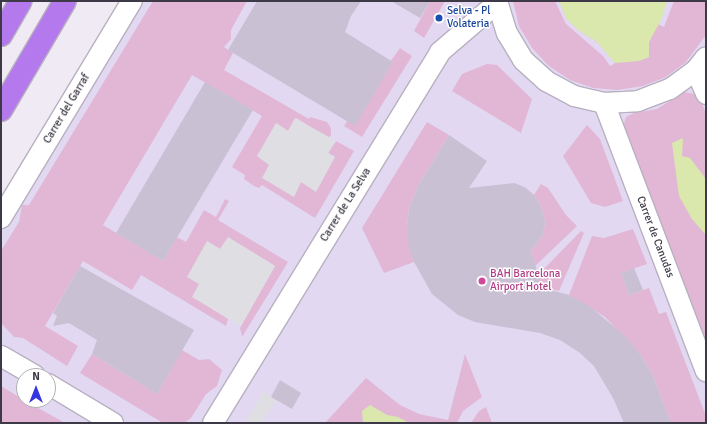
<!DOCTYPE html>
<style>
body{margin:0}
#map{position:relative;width:707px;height:424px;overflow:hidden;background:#efeaf3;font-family:Signika,sans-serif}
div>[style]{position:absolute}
.commercial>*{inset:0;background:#e2d8f2}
.green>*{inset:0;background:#e2b7d6}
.parking>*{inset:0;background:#dfdee2}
.water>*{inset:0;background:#dae8ad}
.building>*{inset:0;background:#c9c0d3}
.roads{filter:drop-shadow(1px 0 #b8b0c0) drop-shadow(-1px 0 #b8b0c0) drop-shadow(0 1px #b8b0c0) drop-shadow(0 -1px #b8b0c0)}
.minor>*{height:20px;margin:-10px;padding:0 10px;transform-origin:10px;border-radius:10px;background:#fff}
.highway>*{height:22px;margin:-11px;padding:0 11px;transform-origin:11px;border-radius:11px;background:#b47aed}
.dots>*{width:11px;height:11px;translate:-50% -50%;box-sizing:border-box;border:2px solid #fff;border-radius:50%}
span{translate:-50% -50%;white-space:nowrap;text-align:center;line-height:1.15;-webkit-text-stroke:3px #fff;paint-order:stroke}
.transit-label{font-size:11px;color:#164399}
.left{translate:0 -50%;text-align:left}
.street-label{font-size:11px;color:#3e3946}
.hotel-label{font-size:11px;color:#b23c85}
.frame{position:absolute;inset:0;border:2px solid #3e3946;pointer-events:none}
.north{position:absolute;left:16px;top:368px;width:40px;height:40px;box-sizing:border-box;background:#fff;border:1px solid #b2b0b5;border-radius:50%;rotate:0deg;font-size:11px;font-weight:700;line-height:16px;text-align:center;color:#3e3946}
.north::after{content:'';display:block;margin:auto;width:14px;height:18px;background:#3336e1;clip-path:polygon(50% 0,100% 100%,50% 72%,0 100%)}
</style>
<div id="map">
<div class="commercial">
<i style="clip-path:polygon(evenodd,132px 1px,706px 1px,706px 423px,1px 423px,1px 218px,132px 1px,24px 376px,48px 376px,48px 400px,24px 400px,24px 376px)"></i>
</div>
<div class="green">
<i style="clip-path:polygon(153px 1px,247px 1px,231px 30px,231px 39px,224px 47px,233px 53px,224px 70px,309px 119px,310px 117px,327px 122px,331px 128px,331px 135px,327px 139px,305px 135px,306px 124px,296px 118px,288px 131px,276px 123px,294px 196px,301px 182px,335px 157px,328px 153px,336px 141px,354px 151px,315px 218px,262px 185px,259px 188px,254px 186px,244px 179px,245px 175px,232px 167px,262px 116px,192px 75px,103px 225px,163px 261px,177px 237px,186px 242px,204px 210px,216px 217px,225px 199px,229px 201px,218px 220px,288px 262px,242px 337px,240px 328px,275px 266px,229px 238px,220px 249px,207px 241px,199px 284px,193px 297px,228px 319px,226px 326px,141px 275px,132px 290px,83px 261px,45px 326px,78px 346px,67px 366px,23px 338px,14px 337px,1px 323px,1px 251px,19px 222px,22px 205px,29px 205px)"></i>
<i style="clip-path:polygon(430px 1px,445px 1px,424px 38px,414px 31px)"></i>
<i style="clip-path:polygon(513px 1px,555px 1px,566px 24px,603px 56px,610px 66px,615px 63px,609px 54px,597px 42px,578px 30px,566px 18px,559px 1px,667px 1px,658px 24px,664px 27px,674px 1px,706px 1px,706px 35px,686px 62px,666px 77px,643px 86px,618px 90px,593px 88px,570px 80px,549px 66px,532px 48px,519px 26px)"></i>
<i style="clip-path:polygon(400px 48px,412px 56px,362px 137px,344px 126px)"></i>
<i style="clip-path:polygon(487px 64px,497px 65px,532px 99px,521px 133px,452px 91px,462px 74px)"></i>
<i style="clip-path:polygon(684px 92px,699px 95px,706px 114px,706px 344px,623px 127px,626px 117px,634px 113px,657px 109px)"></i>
<i style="clip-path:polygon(427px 122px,449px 135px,419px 184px,409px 208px,407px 228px,414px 262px,384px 273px,362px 228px)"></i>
<i style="clip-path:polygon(587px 125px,600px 139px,623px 201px,605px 207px,591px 203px,563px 156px)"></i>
<i style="clip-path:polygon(541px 184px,548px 188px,566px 215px,577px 226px,535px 266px,531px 251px,543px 235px,545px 222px,541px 206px,534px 195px)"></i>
<i style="clip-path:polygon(633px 229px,647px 264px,621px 273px,629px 295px,649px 288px,659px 314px,666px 312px,706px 416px,706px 423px,671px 423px,653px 376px,640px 354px,605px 317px,569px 295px,592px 236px,604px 238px)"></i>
<i style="clip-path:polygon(581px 231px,584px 233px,559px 291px,542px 287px,538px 275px)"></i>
<i style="clip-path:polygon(182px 350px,199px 360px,209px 359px,222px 370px,217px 386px,206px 394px,191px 418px,184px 423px,163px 423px,80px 373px,92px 354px,157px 394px)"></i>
<i style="clip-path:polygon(465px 354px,482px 397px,463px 411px,457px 423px,325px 423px,366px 378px,400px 405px,419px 414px,448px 420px)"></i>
<i style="clip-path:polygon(1px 386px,24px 400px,65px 423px,1px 423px)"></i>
<i style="clip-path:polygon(486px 407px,492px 423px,471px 423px,479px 411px)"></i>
</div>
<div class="parking">
<i style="clip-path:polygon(295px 118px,336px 141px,328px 153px,335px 157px,316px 192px,301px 182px,294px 197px,262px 178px,269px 165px,257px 156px,276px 123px,288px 131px)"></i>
<i style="clip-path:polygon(228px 237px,275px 266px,241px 326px,192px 297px,199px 284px,187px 277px,207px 241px,220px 249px)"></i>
<i style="clip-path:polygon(263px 392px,276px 400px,262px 423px,245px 423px)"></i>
</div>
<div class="water">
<i style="clip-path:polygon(559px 1px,667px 1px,661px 20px,649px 42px,649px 57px,639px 61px,615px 63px,597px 42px,578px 30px,566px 18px)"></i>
<i style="clip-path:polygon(683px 138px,682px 156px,690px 158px,706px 179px,705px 234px,692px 219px,679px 196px,672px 143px)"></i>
<i style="clip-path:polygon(370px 405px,387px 415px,398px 417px,409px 423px,363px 423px,362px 411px)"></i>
</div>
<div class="building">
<i style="clip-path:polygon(257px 1px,361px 1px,351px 16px,345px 32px,393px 62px,355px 126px,228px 50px)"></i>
<i style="clip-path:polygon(391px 1px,430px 1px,420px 18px)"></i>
<i style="clip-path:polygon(205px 82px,253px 110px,163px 261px,116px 233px)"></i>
<i style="clip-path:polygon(449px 135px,487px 161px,469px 188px,515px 183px,526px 188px,534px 195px,541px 206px,545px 222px,543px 235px,531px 251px,542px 288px,569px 295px,588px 305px,624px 335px,640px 354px,653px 376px,671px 423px,624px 423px,613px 398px,594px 366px,580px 353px,560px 340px,540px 333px,475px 322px,458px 315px,432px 294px,414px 262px,409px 246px,407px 228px,409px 208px,419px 184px)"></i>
<i style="clip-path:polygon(80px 266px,194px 330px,157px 394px,92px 354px,97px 340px,69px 323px,53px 326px,57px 316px,53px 313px)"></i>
<i style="clip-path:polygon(634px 268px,643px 290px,629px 295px,621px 273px)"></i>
<i style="clip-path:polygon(280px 380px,301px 393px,292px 409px,271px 397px)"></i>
</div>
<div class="roads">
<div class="minor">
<i style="left:497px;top:1px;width:34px;rotate:73deg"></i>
<i style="left:507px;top:33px;width:31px;rotate:59deg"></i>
<i style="left:523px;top:60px;width:31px;rotate:42deg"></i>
<i style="left:546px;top:81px;width:32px;rotate:28deg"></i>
<i style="left:574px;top:96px;width:31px;rotate:13deg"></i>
<i style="left:604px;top:103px;width:34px;rotate:-3deg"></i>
<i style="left:638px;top:101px;width:34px;rotate:-21deg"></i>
<i style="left:670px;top:89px;width:32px;rotate:-36deg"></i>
<i style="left:696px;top:70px;width:16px;rotate:-52deg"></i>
<i style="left:696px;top:70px;width:26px;rotate:67deg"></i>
<i style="left:604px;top:103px;width:287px;rotate:69.2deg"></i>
<i style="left:1px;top:218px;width:253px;rotate:-58.9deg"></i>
<i style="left:1px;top:356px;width:39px;rotate:30deg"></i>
<i style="left:48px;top:384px;width:76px;rotate:31deg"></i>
<i style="left:213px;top:423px;width:435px;rotate:-58.5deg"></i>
<i style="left:440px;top:52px;width:75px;rotate:-40.7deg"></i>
</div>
<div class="highway">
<i style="left:1px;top:35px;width:39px;rotate:-60deg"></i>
<i style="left:1px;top:110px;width:126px;rotate:-59.6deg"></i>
</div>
</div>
<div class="dots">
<i style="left:439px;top:18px;background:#1a4fb4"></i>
<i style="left:482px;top:281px;background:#d1479c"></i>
</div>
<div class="transit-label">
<span class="left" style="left:447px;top:18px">Selva - Pl<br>Volateria</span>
</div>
<div class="street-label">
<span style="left:67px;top:109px;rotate:-59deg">Carrer del Garraf</span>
<span style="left:346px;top:205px;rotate:-58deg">Carrer de La Selva</span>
<span style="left:655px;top:237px;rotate:69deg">Carrer de Canudas</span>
</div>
<div class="hotel-label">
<span class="left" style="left:490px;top:281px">BAH Barcelona<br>Airport Hotel</span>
</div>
<div class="frame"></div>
<div class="north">N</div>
</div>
